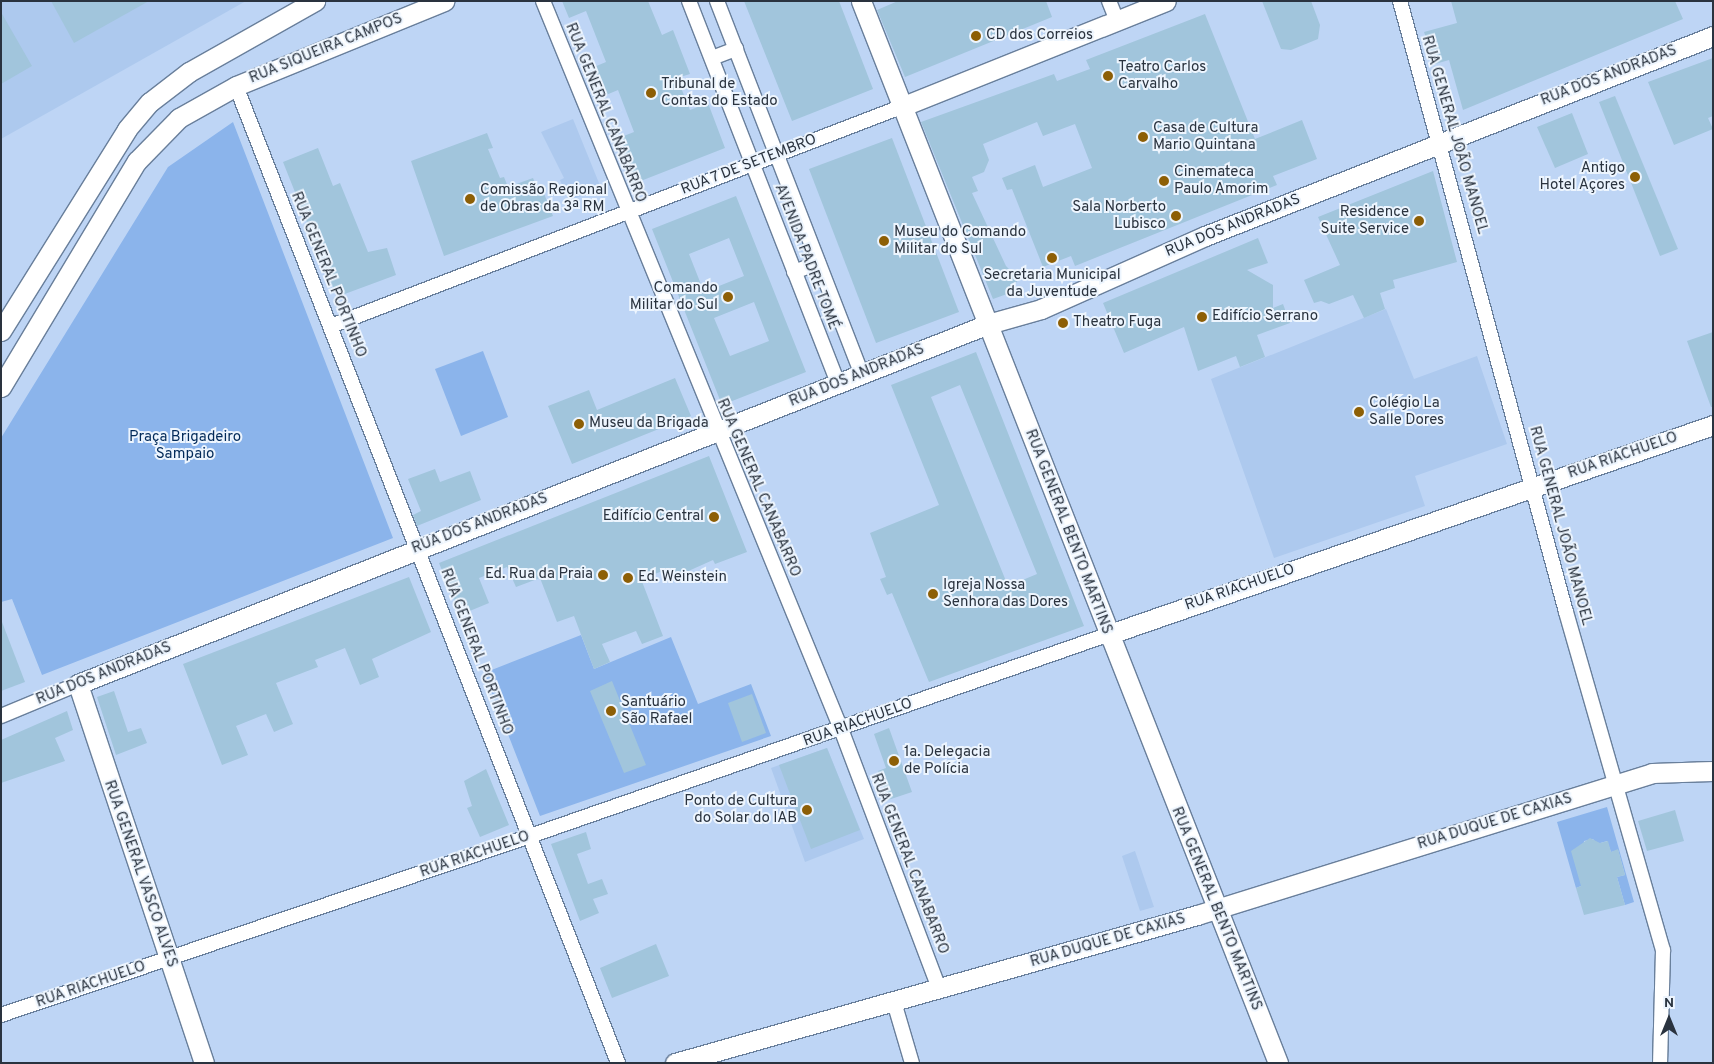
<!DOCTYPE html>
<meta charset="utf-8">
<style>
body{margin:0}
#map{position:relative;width:1714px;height:1064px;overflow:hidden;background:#bed5f5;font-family:Overpass,sans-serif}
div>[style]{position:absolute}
.built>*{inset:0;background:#adc9ee}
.green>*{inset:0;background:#8bb4eb}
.building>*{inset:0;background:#a1c5dc}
.roads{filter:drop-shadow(1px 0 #697f9b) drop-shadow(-1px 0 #697f9b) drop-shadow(0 1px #697f9b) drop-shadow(0 -1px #697f9b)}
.street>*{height:14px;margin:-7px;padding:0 7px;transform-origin:7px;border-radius:7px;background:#fff}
.secondary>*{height:19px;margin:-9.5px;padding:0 9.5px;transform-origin:9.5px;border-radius:9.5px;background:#fff}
.dots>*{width:14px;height:14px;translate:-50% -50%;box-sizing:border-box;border:2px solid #edf5fe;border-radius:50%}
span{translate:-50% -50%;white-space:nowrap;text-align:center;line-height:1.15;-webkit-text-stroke:4px #edf5fe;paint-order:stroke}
.poi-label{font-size:15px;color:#2a333f}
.left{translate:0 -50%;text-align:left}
.right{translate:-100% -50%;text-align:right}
.street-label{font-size:15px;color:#2a333f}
.park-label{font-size:15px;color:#022a59}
.frame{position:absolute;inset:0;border:2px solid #2a333f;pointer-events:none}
.north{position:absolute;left:1644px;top:994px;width:50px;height:50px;-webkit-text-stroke:4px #edf5fe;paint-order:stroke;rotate:0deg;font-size:14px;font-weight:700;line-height:20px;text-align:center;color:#2a333f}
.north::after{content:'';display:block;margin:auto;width:18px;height:22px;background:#2a333f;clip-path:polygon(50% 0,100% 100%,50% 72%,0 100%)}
</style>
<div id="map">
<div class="built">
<i style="clip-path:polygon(1px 1px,246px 1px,1px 139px)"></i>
<i style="clip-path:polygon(573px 119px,601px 188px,569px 201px,560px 180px,564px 178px,541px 132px)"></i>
<i style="clip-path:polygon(1386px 309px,1414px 379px,1477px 356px,1507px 444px,1415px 476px,1425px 506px,1274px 558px,1211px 379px)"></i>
<i style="clip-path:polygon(827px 748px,864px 839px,805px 862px,771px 768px)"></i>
<i style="clip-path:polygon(1135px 851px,1154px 907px,1140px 911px,1122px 856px)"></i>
</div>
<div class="green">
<i style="clip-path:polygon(233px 122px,393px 538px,42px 675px,12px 599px,1px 602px,1px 438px,168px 167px)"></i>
<i style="clip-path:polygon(483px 351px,508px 417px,461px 436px,435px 369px)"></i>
<i style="clip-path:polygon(581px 635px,594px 669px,671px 637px,698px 704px,751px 684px,771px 736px,540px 816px,484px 673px)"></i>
<i style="clip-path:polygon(1607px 807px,1634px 902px,1625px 905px,1617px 877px,1625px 875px,1618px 850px,1611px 852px,1607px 841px,1597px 844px,1593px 839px,1584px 841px,1581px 886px,1576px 888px,1557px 822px)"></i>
</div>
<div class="building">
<i style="clip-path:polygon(51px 1px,149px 1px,74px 43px)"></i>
<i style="clip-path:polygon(562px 1px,648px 1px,662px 35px,673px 30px,690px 74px,677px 78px,690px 110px,708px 103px,725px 148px,633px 184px,616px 139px,634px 132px,618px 90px,606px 95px,594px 67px,606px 62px,586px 11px,569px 18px)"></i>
<i style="clip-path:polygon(744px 1px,839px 1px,873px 89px,792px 121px)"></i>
<i style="clip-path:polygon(898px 1px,1046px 1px,1052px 17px,905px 77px,877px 10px)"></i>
<i style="clip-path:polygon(1262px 1px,1311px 1px,1320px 25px,1318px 39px,1291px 50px,1281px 49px)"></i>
<i style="clip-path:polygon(1451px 1px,1675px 1px,1683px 19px,1463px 110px,1449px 60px,1435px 64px,1424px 32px,1457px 23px)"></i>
<i style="clip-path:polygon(1px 12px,32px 66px,1px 84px)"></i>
<i style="clip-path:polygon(1205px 14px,1255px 139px,1302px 120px,1317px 159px,1273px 176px,1277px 185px,1075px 266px,1071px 256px,1043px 267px,1012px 189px,1007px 190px,1002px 178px,1035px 165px,1043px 187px,1092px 168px,1075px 124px,1043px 136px,1037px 122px,983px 144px,989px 160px,984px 172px,972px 177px,978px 191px,972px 193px,1006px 266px,1019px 279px,1007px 294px,993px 299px,921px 122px,1054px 74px,1057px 81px,1090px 69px,1086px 60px)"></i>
<i style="clip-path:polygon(1713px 58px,1713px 116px,1708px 118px,1713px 129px,1674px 145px,1648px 82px)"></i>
<i style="clip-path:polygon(1615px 96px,1678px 249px,1660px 256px,1599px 102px)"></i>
<i style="clip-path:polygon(1572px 113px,1588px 154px,1555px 168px,1537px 127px)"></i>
<i style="clip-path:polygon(487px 133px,493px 148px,488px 149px,500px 178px,504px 177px,508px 187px,533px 178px,537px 188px,541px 186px,553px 216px,444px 256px,411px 161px)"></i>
<i style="clip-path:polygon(892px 138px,959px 312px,876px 343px,809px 169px)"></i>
<i style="clip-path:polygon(318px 148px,333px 186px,340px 183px,368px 252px,387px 248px,396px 275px,342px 295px,336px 295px,283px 162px)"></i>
<i style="clip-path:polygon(1433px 171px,1457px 262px,1393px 280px,1395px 288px,1380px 293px,1385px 309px,1364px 318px,1353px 295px,1329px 304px,1321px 301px,1314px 303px,1304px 280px,1340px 265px,1318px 217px)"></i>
<i style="clip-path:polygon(evenodd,736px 196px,806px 372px,722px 405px,652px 229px,736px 196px,729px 238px,744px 276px,704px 292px,689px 254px,729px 238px,736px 196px,754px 302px,769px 341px,730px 356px,714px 318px,754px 302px)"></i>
<i style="clip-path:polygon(1258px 238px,1268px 263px,1247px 270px,1273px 285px,1273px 308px,1283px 304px,1290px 323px,1257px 335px,1265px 357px,1240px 367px,1236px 356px,1198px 371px,1184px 327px,1124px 353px,1103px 303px)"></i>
<i style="clip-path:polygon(1713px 332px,1713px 407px,1711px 407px,1687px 341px)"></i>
<i style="clip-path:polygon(evenodd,976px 352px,1084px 626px,929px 682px,892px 593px,887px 595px,880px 579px,886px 577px,870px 533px,939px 505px,891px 385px,976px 352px,960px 385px,1037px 574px,1008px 586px,931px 397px,960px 385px)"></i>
<i style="clip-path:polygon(675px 378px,691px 416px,572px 464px,548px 406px,589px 390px,597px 410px)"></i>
<i style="clip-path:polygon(709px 456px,747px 552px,715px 564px,713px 560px,675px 577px,671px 568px,641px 579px,663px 636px,642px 644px,636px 631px,602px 644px,610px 662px,594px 669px,574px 616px,557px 622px,540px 578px,516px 587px,507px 567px,479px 578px,489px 603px,460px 615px,439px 563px)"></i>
<i style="clip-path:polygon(435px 469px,440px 482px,470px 471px,481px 500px,417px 526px,413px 515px,421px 511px,408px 479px)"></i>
<i style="clip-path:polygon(409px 577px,431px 632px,372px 659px,379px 677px,360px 685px,345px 648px,315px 660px,318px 667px,276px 683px,293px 724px,274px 732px,266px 714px,236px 726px,248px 755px,222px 765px,183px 664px)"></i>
<i style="clip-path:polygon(2px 622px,25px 682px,1px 691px,1px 623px)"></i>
<i style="clip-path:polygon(612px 681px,646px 765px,624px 773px,590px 691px)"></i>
<i style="clip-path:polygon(114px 691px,128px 732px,141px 728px,147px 743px,116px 755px,97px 697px)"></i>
<i style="clip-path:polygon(752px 694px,766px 733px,742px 742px,728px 703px)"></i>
<i style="clip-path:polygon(67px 711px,73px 730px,55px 738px,65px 761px,1px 783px,1px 740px)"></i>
<i style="clip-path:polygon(889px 728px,912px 792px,888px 800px,878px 771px,886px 768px,874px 734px)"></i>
<i style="clip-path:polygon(827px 748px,860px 830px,811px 849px,779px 765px)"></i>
<i style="clip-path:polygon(486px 769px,509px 825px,480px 837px,467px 808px,472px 806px,464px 781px)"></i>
<i style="clip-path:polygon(1675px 810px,1684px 841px,1647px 851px,1638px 821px)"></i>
<i style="clip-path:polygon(586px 832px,591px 849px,577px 854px,588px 884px,602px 879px,608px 894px,593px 899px,599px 913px,580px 921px,551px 844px)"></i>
<i style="clip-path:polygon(1590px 838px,1600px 843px,1608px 841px,1611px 852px,1618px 849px,1625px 875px,1617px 877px,1625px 905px,1584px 915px,1576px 888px,1581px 886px,1571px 851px)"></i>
<i style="clip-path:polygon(656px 944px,669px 976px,612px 998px,600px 968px)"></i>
</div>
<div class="roads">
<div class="street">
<i style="left:543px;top:1px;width:787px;rotate:67.74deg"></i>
<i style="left:841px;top:729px;width:277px;rotate:69.3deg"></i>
<i style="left:689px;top:1px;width:411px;rotate:68.7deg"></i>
<i style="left:717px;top:1px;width:401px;rotate:68.8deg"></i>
<i style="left:1109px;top:1px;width:22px;rotate:68deg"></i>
<i style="left:1400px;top:1px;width:633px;rotate:74.8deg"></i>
<i style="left:1566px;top:612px;width:352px;rotate:74deg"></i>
<i style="left:1663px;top:950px;width:113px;rotate:91.5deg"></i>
<i style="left:712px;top:58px;width:26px;rotate:-21deg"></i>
<i style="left:236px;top:86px;width:1049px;rotate:68.64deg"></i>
<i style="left:794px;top:272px;width:26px;rotate:-21deg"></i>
<i style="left:331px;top:326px;width:611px;rotate:-21.02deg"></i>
<i style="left:1px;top:716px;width:83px;rotate:-22.6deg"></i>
<i style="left:894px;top:1002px;width:64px;rotate:73.6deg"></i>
<i style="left:1px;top:1015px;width:558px;rotate:-18.69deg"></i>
<i style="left:530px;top:836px;width:611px;rotate:-19.21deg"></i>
</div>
<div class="secondary">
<i style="left:861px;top:1px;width:1141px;rotate:68.56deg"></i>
<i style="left:901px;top:107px;width:285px;rotate:-21.8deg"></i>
<i style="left:1px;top:331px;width:238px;rotate:-58deg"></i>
<i style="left:127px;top:129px;width:35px;rotate:-50deg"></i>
<i style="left:150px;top:102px;width:49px;rotate:-37.6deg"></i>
<i style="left:189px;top:72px;width:145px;rotate:-29.4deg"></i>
<i style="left:1px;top:387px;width:264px;rotate:-59deg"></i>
<i style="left:137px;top:161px;width:60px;rotate:-45.7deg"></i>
<i style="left:179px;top:118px;width:65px;rotate:-29.3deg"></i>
<i style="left:236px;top:86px;width:225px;rotate:-22.2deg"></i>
<i style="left:1107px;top:635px;width:641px;rotate:-19.11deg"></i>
<i style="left:204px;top:1063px;width:399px;rotate:-108.4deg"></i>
<i style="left:78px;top:684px;width:979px;rotate:-21.58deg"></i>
<i style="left:988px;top:324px;width:55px;rotate:-15.8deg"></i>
<i style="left:1041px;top:309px;width:180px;rotate:-24deg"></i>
<i style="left:1205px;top:236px;width:546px;rotate:-21.49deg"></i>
<i style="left:675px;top:1063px;width:543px;rotate:-15.83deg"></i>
<i style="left:1197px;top:915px;width:477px;rotate:-17.3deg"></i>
<i style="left:1652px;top:773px;width:61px;rotate:-1.9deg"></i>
</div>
</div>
<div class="dots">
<i style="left:976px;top:36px;background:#8d5f06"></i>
<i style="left:1108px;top:76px;background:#8d5f06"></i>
<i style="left:651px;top:93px;background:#8d5f06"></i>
<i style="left:1143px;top:137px;background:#8d5f06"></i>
<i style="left:1635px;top:177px;background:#8d5f06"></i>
<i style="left:1164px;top:181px;background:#8d5f06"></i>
<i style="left:470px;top:199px;background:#8d5f06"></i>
<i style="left:1176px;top:216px;background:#8d5f06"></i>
<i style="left:1419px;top:221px;background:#8d5f06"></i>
<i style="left:884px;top:241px;background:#8d5f06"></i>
<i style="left:1052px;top:258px;background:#8d5f06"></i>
<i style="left:728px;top:297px;background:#8d5f06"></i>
<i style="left:1202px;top:317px;background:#8d5f06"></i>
<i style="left:1063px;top:323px;background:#8d5f06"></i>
<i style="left:1359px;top:412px;background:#8d5f06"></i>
<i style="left:579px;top:424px;background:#8d5f06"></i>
<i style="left:714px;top:517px;background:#8d5f06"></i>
<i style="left:603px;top:575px;background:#8d5f06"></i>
<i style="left:628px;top:578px;background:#8d5f06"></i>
<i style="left:933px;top:594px;background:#8d5f06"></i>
<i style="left:611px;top:711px;background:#8d5f06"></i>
<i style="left:894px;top:761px;background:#8d5f06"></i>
<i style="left:807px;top:810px;background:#8d5f06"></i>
</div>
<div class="poi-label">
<span class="left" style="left:986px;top:36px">CD dos Correios</span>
<span class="left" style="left:1118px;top:76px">Teatro Carlos<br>Carvalho</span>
<span class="left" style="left:661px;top:93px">Tribunal de<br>Contas do Estado</span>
<span class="left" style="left:1153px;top:137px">Casa de Cultura<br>Mario Quintana</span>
<span class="right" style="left:1625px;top:177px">Antigo<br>Hotel Açores</span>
<span class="left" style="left:1174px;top:181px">Cinemateca<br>Paulo Amorim</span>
<span class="left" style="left:480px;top:199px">Comissão Regional<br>de Obras da 3ª RM</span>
<span class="right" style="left:1166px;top:216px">Sala Norberto<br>Lubisco</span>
<span class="right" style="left:1409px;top:221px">Residence<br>Suite Service</span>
<span class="left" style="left:894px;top:241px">Museu do Comando<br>Militar do Sul</span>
<span style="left:1052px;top:284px">Secretaria Municipal<br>da Juventude</span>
<span class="right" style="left:718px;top:297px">Comando<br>Militar do Sul</span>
<span class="left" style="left:1212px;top:317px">Edifício Serrano</span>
<span class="left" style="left:1073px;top:323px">Theatro Fuga</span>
<span class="left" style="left:1369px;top:412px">Colégio La<br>Salle Dores</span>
<span class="left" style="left:589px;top:424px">Museu da Brigada</span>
<span class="right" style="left:704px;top:517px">Edifício Central</span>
<span class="right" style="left:593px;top:575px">Ed. Rua da Praia</span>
<span class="left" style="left:638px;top:578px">Ed. Weinstein</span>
<span class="left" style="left:943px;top:594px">Igreja Nossa<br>Senhora das Dores</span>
<span class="left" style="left:621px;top:711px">Santuário<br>São Rafael</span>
<span class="left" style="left:904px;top:761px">1a. Delegacia<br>de Polícia</span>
<span class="right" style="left:797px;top:810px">Ponto de Cultura<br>do Solar do IAB</span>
</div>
<div class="street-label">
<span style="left:326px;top:49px;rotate:-22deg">RUA SIQUEIRA CAMPOS</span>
<span style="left:1609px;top:76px;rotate:-21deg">RUA DOS ANDRADAS</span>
<span style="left:605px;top:113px;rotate:68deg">RUA GENERAL CANABARRO</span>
<span style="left:1454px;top:135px;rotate:74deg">RUA GENERAL JOÃO MANOEL</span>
<span style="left:749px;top:165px;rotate:-21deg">RUA 7 DE SETEMBRO</span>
<span style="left:1233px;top:226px;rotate:-22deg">RUA DOS ANDRADAS</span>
<span style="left:806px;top:257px;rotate:69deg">AVENIDA PADRE TOMÉ</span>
<span style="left:328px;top:275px;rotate:68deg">RUA GENERAL PORTINHO</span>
<span style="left:857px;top:376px;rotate:-22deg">RUA DOS ANDRADAS</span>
<span style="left:1623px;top:456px;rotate:-19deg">RUA RIACHUELO</span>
<span style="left:758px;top:488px;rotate:67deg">RUA GENERAL CANABARRO</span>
<span style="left:480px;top:524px;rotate:-21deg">RUA DOS ANDRADAS</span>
<span style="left:1560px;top:526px;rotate:75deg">RUA GENERAL JOÃO MANOEL</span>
<span style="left:1068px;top:532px;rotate:69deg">RUA GENERAL BENTO MARTINS</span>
<span style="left:1240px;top:588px;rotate:-19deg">RUA RIACHUELO</span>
<span style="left:476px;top:652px;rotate:69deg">RUA GENERAL PORTINHO</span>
<span style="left:104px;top:674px;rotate:-22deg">RUA DOS ANDRADAS</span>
<span style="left:858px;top:723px;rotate:-20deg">RUA RIACHUELO</span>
<span style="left:1495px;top:822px;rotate:-17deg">RUA DUQUE DE CAXIAS</span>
<span style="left:475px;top:855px;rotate:-19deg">RUA RIACHUELO</span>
<span style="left:909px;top:864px;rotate:69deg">RUA GENERAL CANABARRO</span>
<span style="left:140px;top:874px;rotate:71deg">RUA GENERAL VASCO ALVES</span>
<span style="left:1216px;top:909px;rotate:68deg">RUA GENERAL BENTO MARTINS</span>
<span style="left:1108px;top:941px;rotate:-16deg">RUA DUQUE DE CAXIAS</span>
<span style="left:91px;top:985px;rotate:-19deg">RUA RIACHUELO</span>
</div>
<div class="park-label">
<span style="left:185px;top:446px">Praça Brigadeiro<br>Sampaio</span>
</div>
<div class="frame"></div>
<div class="north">N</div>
</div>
